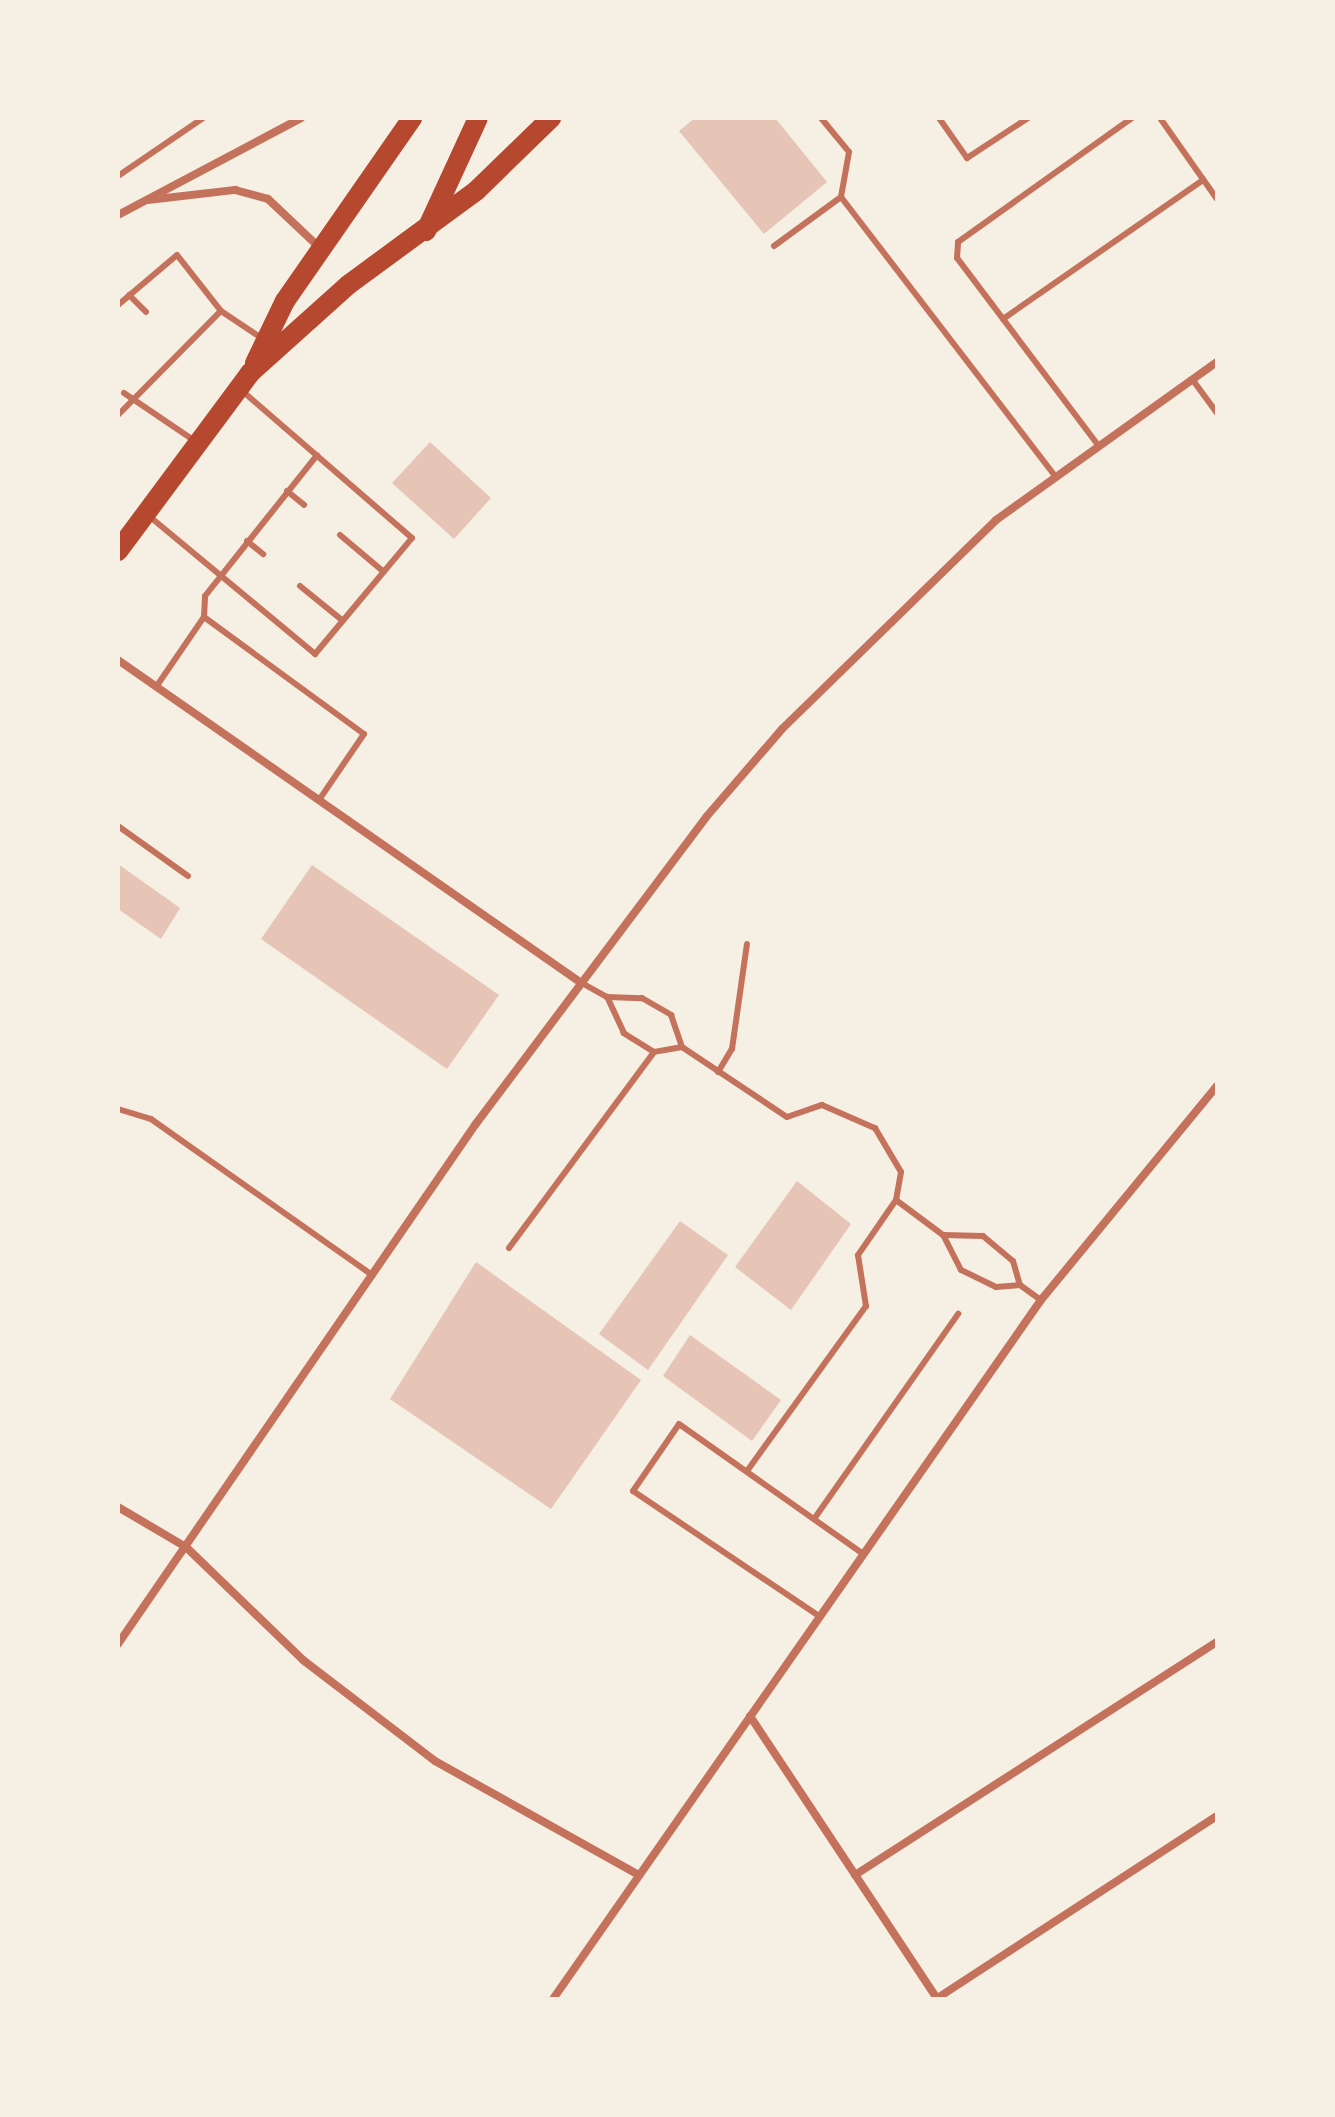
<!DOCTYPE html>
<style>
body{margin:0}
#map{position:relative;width:1335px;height:2117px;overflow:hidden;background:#f6efe4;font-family:Montserrat,sans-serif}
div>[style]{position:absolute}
.building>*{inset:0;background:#e6c5b7}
.service>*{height:6px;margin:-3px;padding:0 3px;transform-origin:3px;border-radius:3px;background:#c5725c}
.minor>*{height:8px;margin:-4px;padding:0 4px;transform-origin:4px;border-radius:4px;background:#c5725c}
.primary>*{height:20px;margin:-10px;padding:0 10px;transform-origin:10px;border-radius:10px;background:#b5482f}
span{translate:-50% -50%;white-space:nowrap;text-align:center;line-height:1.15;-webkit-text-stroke:8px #f6efe4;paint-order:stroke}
.frame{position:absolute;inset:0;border:120px solid #f6efe4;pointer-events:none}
</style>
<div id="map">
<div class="building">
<i style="clip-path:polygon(695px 118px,775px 118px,827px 182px,764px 234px,679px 131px)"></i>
<i style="clip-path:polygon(430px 442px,491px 498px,454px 539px,392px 483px)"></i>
<i style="clip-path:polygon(118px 864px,180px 908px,161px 939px,118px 909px)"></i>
<i style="clip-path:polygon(312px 865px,499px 995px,447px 1069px,261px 939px)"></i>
<i style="clip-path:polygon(797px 1181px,851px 1224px,791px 1310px,735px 1267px)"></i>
<i style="clip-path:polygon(680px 1221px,728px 1255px,648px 1370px,599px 1334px)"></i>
<i style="clip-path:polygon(476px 1262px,641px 1380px,551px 1509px,390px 1399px)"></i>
<i style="clip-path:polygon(690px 1335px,781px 1400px,752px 1441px,663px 1376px)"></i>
</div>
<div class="service">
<i style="left:821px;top:118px;width:44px;rotate:50.5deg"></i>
<i style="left:849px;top:152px;width:46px;rotate:100.1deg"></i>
<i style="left:939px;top:118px;width:49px;rotate:55deg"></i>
<i style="left:967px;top:158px;width:73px;rotate:-33.3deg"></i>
<i style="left:1160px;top:118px;width:99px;rotate:54.9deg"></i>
<i style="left:118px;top:176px;width:103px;rotate:-34.3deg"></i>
<i style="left:774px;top:246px;width:83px;rotate:-36.2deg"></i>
<i style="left:841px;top:197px;width:352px;rotate:52.5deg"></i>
<i style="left:129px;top:295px;width:24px;rotate:45deg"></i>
<i style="left:118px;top:305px;width:77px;rotate:-40.3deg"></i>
<i style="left:177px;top:255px;width:71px;rotate:51.8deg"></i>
<i style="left:221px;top:311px;width:50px;rotate:33.7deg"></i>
<i style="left:1003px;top:319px;width:244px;rotate:-34.8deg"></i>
<i style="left:1192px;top:379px;width:42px;rotate:53.7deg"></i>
<i style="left:124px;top:393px;width:86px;rotate:34.1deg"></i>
<i style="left:118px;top:415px;width:146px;rotate:-45.3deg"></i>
<i style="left:1098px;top:445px;width:234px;rotate:-127deg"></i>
<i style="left:957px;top:258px;width:16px;rotate:-86deg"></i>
<i style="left:958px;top:242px;width:214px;rotate:-35.5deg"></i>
<i style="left:287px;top:491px;width:22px;rotate:39deg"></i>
<i style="left:149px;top:516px;width:216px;rotate:39.7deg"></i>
<i style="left:315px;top:654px;width:151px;rotate:-50.1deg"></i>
<i style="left:412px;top:538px;width:226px;rotate:-139.1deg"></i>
<i style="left:340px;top:535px;width:57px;rotate:40.1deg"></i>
<i style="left:247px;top:541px;width:21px;rotate:39deg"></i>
<i style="left:300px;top:586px;width:55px;rotate:39.1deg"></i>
<i style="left:204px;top:617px;width:198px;rotate:36.2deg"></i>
<i style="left:364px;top:734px;width:80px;rotate:124.3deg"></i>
<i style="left:156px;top:687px;width:85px;rotate:-55.6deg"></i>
<i style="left:204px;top:617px;width:21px;rotate:-87deg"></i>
<i style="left:205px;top:596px;width:180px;rotate:-51.5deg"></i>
<i style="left:118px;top:826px;width:86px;rotate:35.5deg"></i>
<i style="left:580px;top:982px;width:31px;rotate:29deg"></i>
<i style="left:682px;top:1047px;width:28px;rotate:170deg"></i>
<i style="left:654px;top:1052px;width:36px;rotate:-148deg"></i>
<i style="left:624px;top:1033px;width:40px;rotate:-115deg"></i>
<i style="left:607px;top:997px;width:35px;rotate:2deg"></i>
<i style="left:642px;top:998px;width:34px;rotate:30deg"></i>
<i style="left:671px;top:1015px;width:34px;rotate:71deg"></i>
<i style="left:682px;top:1047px;width:126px;rotate:33.7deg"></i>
<i style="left:787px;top:1117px;width:37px;rotate:-19deg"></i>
<i style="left:822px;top:1105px;width:58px;rotate:23.5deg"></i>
<i style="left:875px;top:1128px;width:51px;rotate:59.4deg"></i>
<i style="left:901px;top:1172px;width:28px;rotate:100deg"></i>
<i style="left:896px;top:1200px;width:67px;rotate:124.6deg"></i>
<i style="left:858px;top:1255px;width:52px;rotate:81.1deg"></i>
<i style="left:866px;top:1306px;width:203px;rotate:125.8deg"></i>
<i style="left:718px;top:1072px;width:27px;rotate:-59deg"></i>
<i style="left:732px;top:1049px;width:106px;rotate:-81.9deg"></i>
<i style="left:118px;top:1109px;width:34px;rotate:17deg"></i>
<i style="left:151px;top:1119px;width:271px;rotate:35.2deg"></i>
<i style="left:896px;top:1200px;width:59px;rotate:36.7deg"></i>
<i style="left:509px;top:1248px;width:244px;rotate:-53.5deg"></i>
<i style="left:1020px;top:1285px;width:24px;rotate:175deg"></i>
<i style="left:996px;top:1287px;width:39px;rotate:-154deg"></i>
<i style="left:961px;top:1270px;width:39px;rotate:-117deg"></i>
<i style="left:943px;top:1235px;width:40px;rotate:1.4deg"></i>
<i style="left:983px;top:1236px;width:39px;rotate:40deg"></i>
<i style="left:1013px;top:1261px;width:25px;rotate:74deg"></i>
<i style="left:1020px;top:1285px;width:26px;rotate:36deg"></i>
<i style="left:814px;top:1519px;width:251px;rotate:-54.9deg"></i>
<i style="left:819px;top:1616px;width:224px;rotate:-146.1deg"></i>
<i style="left:633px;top:1491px;width:81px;rotate:-55.5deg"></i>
<i style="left:679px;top:1424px;width:225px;rotate:35.2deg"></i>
</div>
<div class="minor">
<i style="left:148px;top:200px;width:88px;rotate:-6.6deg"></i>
<i style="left:235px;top:190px;width:34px;rotate:15deg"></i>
<i style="left:268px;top:199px;width:73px;rotate:43.3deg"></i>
<i style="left:118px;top:215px;width:207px;rotate:-27.9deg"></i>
<i style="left:118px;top:660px;width:563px;rotate:34.88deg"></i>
<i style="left:118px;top:1507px;width:79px;rotate:30.5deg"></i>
<i style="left:186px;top:1547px;width:163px;rotate:44deg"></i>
<i style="left:303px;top:1660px;width:166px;rotate:37.4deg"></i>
<i style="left:435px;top:1761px;width:234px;rotate:29.2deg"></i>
<i style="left:118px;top:1644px;width:630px;rotate:-55.48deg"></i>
<i style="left:475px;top:1125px;width:386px;rotate:-53.1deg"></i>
<i style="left:707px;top:816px;width:115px;rotate:-49.2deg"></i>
<i style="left:782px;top:729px;width:299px;rotate:-44.3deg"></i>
<i style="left:996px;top:520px;width:272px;rotate:-35.6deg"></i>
<i style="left:750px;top:1716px;width:339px;rotate:56.5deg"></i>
<i style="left:855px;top:1875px;width:431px;rotate:-32.8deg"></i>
<i style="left:553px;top:1999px;width:852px;rotate:-55.08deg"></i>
<i style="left:1041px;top:1300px;width:277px;rotate:-50.6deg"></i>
<i style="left:936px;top:1999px;width:335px;rotate:-33.1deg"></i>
</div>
<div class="primary">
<i style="left:426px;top:231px;width:124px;rotate:-65.3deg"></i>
<i style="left:255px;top:363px;width:69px;rotate:-64.2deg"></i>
<i style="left:285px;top:301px;width:223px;rotate:-55.2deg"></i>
<i style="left:118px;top:551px;width:222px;rotate:-53.4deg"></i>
<i style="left:250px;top:373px;width:132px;rotate:-41.9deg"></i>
<i style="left:348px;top:285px;width:159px;rotate:-36.3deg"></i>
<i style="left:476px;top:191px;width:105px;rotate:-44.2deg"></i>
</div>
<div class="frame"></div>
</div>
